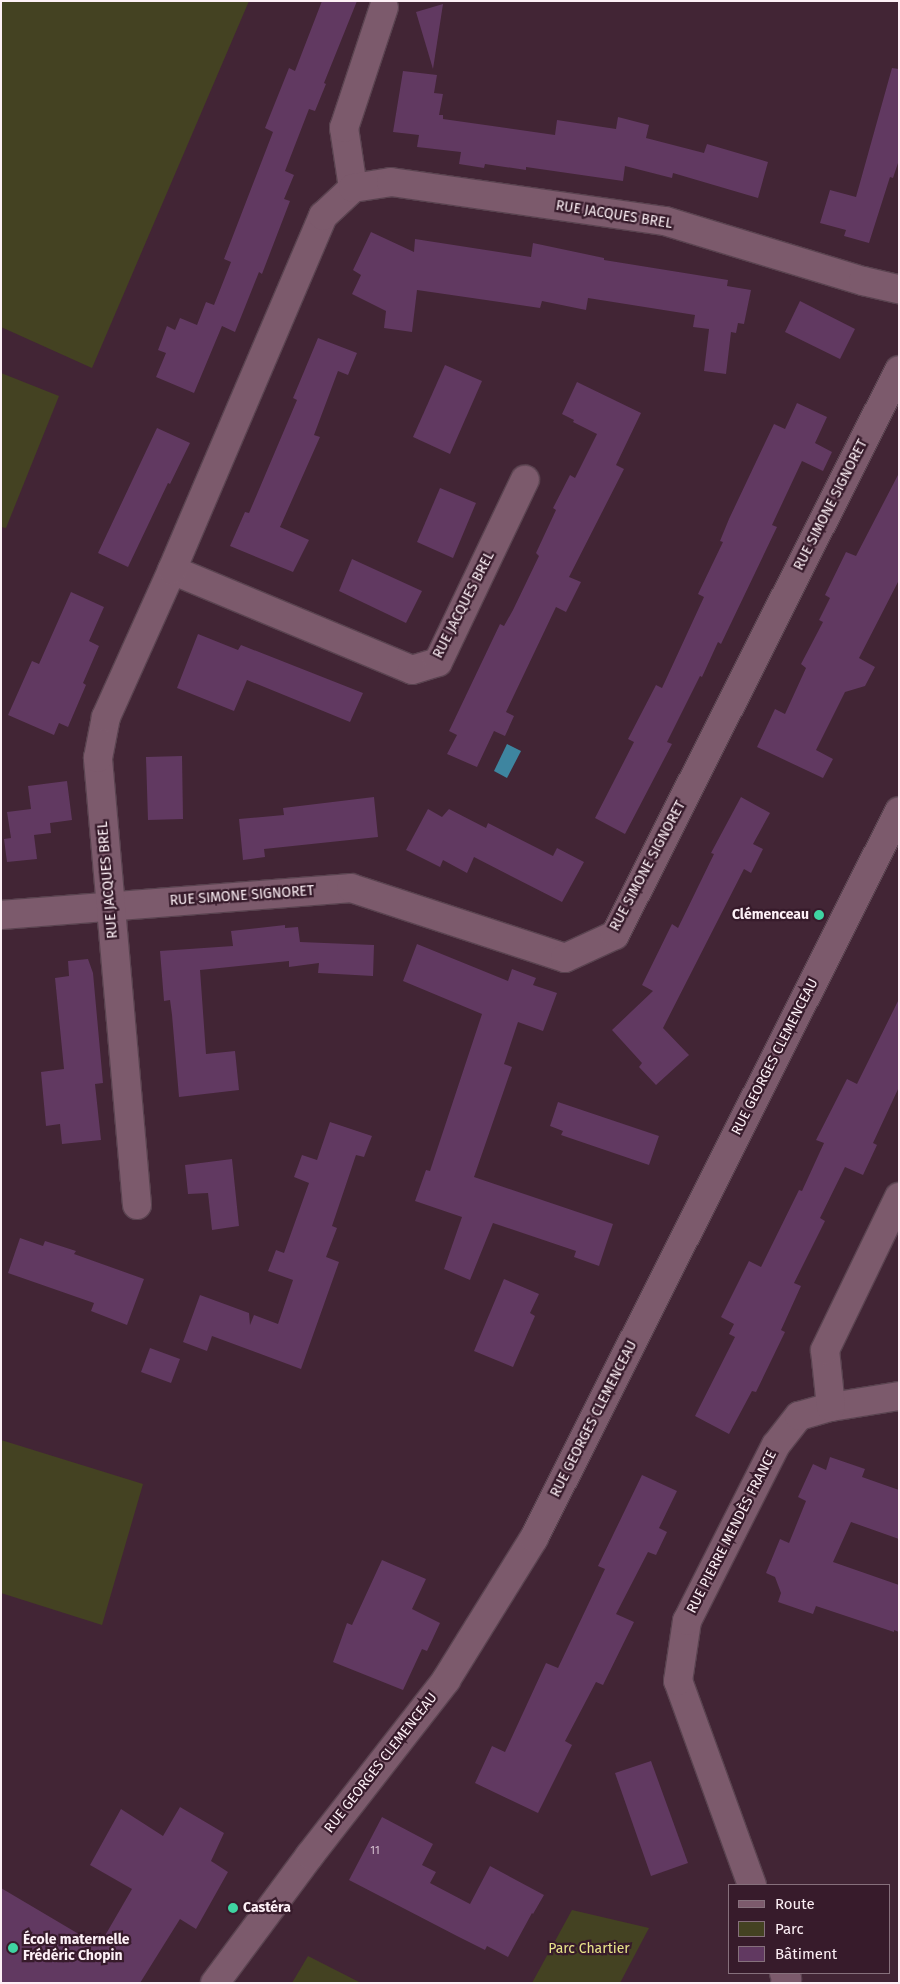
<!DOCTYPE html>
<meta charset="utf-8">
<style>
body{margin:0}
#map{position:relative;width:900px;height:1984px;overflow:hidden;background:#422535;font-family:"Fira Sans",sans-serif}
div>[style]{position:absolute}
.green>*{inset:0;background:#444222}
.water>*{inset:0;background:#3e85a0}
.building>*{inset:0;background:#613961}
.roads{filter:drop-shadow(1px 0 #5a4350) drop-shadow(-1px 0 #5a4350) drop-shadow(0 1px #5a4350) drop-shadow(0 -1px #5a4350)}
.minor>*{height:28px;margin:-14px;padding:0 14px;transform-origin:14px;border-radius:14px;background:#7c5a6c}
.dots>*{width:14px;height:14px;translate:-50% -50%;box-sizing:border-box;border:2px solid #371b2b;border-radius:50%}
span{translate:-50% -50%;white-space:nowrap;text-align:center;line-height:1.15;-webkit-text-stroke:4.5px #371b2b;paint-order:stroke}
.number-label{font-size:11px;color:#d6c2d1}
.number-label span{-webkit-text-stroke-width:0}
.street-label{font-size:14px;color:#fdf0f6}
.poi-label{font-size:14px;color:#fdf0f6;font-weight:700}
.right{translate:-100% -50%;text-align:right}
.left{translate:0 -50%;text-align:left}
.park-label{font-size:14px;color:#e8e48a}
.frame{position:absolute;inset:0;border:2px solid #fdf0f6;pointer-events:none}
.legend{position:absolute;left:728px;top:1884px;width:162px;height:90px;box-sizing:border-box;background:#371b2b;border:1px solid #86707c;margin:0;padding:6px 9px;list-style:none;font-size:15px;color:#fdf0f6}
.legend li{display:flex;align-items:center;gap:10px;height:25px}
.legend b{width:25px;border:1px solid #86707c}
</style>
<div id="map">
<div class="green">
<i style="clip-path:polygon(1px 1px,249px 1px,92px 368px,1px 327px)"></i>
<i style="clip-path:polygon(1px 373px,59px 396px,6px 528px,1px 527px)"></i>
<i style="clip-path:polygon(1px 1440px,143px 1484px,102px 1625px,1px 1593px)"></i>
<i style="clip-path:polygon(572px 1910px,649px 1928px,620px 1983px,532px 1983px)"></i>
<i style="clip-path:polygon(308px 1956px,361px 1983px,292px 1983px)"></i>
</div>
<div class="water">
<i style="clip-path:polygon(507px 744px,521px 751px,507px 778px,494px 771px)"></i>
</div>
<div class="building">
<i style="clip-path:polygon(322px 1px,357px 1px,324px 83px,326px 84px,315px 111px,309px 109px,285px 171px,294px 175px,284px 199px,290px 201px,262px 274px,259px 272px,235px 332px,222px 326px,194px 393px,156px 377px,166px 353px,158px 350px,167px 326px,175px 330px,180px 318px,197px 325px,206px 302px,214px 305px,231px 262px,224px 259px,273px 132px,265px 128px,289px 68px,295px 71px)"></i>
<i style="clip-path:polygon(443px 4px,433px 69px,416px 12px)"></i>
<i style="clip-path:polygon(892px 68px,899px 69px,899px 160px,893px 178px,890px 177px,869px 243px,844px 236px,846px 230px,820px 223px,830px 190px,856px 197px)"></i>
<i style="clip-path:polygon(403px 71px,437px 75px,434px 93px,443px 94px,439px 115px,443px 115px,443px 119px,555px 135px,557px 120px,616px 129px,618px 117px,649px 125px,646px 138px,704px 153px,707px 144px,768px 162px,758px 198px,673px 173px,672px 178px,625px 166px,623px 181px,526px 167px,526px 170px,485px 164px,484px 168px,459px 164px,461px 152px,417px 147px,419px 135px,393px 132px)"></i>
<i style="clip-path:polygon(371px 232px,414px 252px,415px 239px,531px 257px,533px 243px,604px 258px,604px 260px,728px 280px,727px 286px,751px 290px,744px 324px,738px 323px,736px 333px,731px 332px,726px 374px,704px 371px,709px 329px,693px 327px,695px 315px,588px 298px,586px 310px,542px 301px,540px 308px,417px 290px,412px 332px,384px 328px,386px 311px,352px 294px,361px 275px,353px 270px)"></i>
<i style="clip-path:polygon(800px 301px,855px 329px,840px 359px,785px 332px)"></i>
<i style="clip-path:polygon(318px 338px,357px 353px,348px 375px,338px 371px,314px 435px,320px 437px,280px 527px,309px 540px,293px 572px,230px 546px,245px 512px,249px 513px,297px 400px,293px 398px)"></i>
<i style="clip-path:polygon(445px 365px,482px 381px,450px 454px,413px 437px)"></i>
<i style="clip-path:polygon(577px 382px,641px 413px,616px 465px,624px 469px,569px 577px,581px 582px,566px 612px,556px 607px,506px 712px,514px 716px,505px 736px,494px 731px,477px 767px,447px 754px,457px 735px,449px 731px,500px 624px,504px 626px,513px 610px,539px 556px,536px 553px,556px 510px,553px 508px,570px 475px,575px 478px,597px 434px,573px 422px,574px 420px,562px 414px)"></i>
<i style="clip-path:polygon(797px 403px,827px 417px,815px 443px,832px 452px,823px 471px,802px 461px,772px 525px,777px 527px,721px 644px,718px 642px,702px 677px,700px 676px,667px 742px,672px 744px,625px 834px,595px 818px,634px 742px,628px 739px,656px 685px,662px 688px,704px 597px,698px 594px,723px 542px,720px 541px,729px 519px,774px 424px,785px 429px)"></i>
<i style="clip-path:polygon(157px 428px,190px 443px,170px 484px,168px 483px,128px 567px,98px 553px)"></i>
<i style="clip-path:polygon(899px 473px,899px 580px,859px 658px,875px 667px,865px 686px,845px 692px,816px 750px,833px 759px,823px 778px,757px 747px,775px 709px,785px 714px,806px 668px,801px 664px,823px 622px,819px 620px,830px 598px,825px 595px,846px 552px,856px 556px)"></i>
<i style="clip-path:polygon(440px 488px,476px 503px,453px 558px,417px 542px)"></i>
<i style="clip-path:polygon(352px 559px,422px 591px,406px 623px,339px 591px)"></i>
<i style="clip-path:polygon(71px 592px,104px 607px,89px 641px,99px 646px,83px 683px,86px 685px,68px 727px,59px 723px,54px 735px,8px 715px,32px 661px,39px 664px)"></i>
<i style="clip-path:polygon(198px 634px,238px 650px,241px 645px,363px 693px,350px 722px,247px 680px,234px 711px,177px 688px)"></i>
<i style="clip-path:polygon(182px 756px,183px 819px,148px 820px,146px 757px)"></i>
<i style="clip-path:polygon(67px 781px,72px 820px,50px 823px,51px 833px,34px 835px,37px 859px,7px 862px,4px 839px,11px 838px,7px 812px,31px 809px,28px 786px)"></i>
<i style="clip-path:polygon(374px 797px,378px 837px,264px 849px,265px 857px,243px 860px,239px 819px,284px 815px,283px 808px)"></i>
<i style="clip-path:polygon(741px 797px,770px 813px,753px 844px,763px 849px,751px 873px,744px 869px,663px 1028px,689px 1055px,656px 1085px,639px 1067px,642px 1063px,612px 1030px,653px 991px,642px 985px,672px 924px,678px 928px,714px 854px,711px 853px)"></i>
<i style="clip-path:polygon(428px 809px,442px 817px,449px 809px,486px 828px,488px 823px,553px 856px,557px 848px,584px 862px,562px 902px,474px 857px,467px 873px,443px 860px,440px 867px,406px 850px)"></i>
<i style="clip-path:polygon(285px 925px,285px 928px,298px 927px,300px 942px,374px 945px,373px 976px,318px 973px,319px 963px,289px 967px,289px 961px,200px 970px,206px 1054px,235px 1051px,239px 1090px,179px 1097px,172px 1015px,170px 1000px,164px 1001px,160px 951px,233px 946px,231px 931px)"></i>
<i style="clip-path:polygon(417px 944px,508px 981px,512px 969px,536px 978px,533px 985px,557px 993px,543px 1031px,518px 1022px,504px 1064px,512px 1067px,474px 1177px,613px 1224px,599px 1266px,574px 1257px,576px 1251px,493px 1223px,470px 1280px,444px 1269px,462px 1217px,415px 1201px,426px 1170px,430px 1171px,482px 1014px,403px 981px)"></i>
<i style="clip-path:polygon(88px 959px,93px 973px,103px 1083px,95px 1084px,101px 1140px,62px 1144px,60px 1124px,46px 1126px,41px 1072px,64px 1069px,55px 978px,69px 976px,68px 961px)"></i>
<i style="clip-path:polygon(899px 999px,899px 1087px,873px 1143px,877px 1145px,863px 1175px,845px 1167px,820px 1218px,825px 1221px,794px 1283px,801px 1286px,781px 1330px,785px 1332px,756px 1392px,752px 1391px,729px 1434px,695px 1416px,735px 1337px,729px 1334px,734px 1324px,721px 1317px,749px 1261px,761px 1267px,799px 1190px,802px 1191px,824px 1143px,816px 1140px,847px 1079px,857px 1084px)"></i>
<i style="clip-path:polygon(558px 1102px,659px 1136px,649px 1165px,561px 1135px,563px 1131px,550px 1126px)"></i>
<i style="clip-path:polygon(330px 1122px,372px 1136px,364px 1157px,356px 1155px,332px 1226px,337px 1228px,326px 1257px,339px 1262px,301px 1369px,212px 1336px,207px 1351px,183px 1342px,200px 1295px,249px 1313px,250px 1325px,254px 1315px,278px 1324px,293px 1280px,268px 1271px,276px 1250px,284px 1253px,309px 1183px,294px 1177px,302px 1155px,317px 1160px)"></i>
<i style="clip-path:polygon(232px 1159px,239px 1226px,212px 1230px,208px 1193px,188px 1194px,185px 1165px)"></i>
<i style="clip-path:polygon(20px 1238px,43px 1246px,45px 1241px,76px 1251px,74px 1254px,144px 1279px,127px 1325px,91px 1311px,94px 1303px,8px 1273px)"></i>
<i style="clip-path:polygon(504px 1279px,539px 1294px,530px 1313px,535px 1316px,513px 1367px,474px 1351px)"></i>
<i style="clip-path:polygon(150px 1348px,180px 1359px,171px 1383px,141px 1372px)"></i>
<i style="clip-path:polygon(830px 1457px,865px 1469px,862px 1477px,899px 1490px,899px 1539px,851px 1522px,833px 1562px,899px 1585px,899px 1632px,894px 1630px,894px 1632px,816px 1606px,813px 1614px,778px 1602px,781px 1593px,775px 1577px,766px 1573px,780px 1539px,789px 1543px,806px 1501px,798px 1497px,813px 1464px,826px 1470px)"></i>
<i style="clip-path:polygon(642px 1475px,677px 1491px,659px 1528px,667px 1532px,656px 1555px,648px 1552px,616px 1614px,634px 1622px,603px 1685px,596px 1682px,565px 1741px,572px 1745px,538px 1813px,475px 1783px,492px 1746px,505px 1752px,546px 1663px,558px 1668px,605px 1569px,598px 1566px)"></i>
<i style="clip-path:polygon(382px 1560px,426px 1579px,412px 1609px,440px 1623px,427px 1651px,422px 1649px,403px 1690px,333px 1662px,347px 1623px,352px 1625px)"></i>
<i style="clip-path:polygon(651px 1761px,688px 1863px,651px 1876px,615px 1773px)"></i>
<i style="clip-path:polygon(180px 1807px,224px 1833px,211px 1861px,228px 1872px,196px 1929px,180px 1919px,140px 1983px,1px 1983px,1px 1888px,99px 1946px,132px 1889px,90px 1865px,121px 1809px,163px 1836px)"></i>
<i style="clip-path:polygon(382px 1817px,433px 1844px,422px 1865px,436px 1872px,430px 1883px,470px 1904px,490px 1866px,544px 1895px,533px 1914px,532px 1913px,508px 1957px,487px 1946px,485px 1950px,457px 1936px,349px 1880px)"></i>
</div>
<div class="roads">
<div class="minor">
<i style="left:353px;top:188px;width:61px;rotate:-98.5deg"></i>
<i style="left:344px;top:128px;width:127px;rotate:-71.7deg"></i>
<i style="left:172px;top:570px;width:260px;rotate:22.6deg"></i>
<i style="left:412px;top:670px;width:27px;rotate:-17deg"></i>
<i style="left:438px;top:662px;width:202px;rotate:-64.5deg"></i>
<i style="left:1px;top:915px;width:351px;rotate:-4.4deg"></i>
<i style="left:351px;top:888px;width:225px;rotate:18.1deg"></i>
<i style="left:565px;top:958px;width:55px;rotate:-24.7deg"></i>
<i style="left:615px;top:935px;width:632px;rotate:-63.31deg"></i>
<i style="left:137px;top:1205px;width:449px;rotate:-95deg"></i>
<i style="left:98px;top:758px;width:42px;rotate:-79deg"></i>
<i style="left:106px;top:717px;width:161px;rotate:-65.8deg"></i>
<i style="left:172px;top:570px;width:385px;rotate:-66.9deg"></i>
<i style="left:323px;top:216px;width:41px;rotate:-43deg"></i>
<i style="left:353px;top:188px;width:38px;rotate:-9deg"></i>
<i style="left:391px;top:182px;width:277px;rotate:8.1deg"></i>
<i style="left:665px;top:221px;width:207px;rotate:16.9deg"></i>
<i style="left:863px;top:281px;width:37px;rotate:13deg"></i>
<i style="left:831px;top:1407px;width:69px;rotate:-9.2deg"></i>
<i style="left:752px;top:1885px;width:217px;rotate:-109.9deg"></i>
<i style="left:678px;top:1681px;width:61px;rotate:-81.5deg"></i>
<i style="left:687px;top:1621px;width:197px;rotate:-63.2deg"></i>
<i style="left:776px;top:1445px;width:37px;rotate:-52deg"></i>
<i style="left:799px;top:1416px;width:33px;rotate:-16deg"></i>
<i style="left:831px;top:1407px;width:57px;rotate:-96deg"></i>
<i style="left:825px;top:1350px;width:170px;rotate:-64.2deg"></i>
<i style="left:784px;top:1973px;width:7px;rotate:63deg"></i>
<i style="left:787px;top:1979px;width:4px;rotate:117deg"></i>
<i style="left:215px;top:1983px;width:159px;rotate:-53.4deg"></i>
<i style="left:310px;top:1855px;width:222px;rotate:-52.1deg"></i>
<i style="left:446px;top:1680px;width:167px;rotate:-58.2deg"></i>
<i style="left:534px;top:1538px;width:813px;rotate:-63.34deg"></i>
</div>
</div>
<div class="dots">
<i style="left:819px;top:915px;background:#3fd4a2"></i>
<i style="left:233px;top:1908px;background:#3fd4a2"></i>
<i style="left:13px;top:1948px;background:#3fd4a2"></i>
</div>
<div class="number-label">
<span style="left:375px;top:1851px">11</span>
</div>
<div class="street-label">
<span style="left:614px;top:215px;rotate:9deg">RUE JACQUES BREL</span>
<span style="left:831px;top:505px;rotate:-63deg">RUE SIMONE SIGNORET</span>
<span style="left:464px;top:605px;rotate:-63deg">RUE JACQUES BREL</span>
<span style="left:648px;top:866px;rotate:-62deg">RUE SIMONE SIGNORET</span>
<span style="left:108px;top:880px;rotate:-95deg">RUE JACQUES BREL</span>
<span style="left:242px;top:896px;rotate:-4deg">RUE SIMONE SIGNORET</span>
<span style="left:775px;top:1057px;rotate:-63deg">RUE GEORGES CLEMENCEAU</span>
<span style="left:594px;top:1419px;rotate:-63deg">RUE GEORGES CLEMENCEAU</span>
<span style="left:732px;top:1532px;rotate:-63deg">RUE PIERRE MENDÈS FRANCE</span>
<span style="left:381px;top:1763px;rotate:-52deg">RUE GEORGES CLEMENCEAU</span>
</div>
<div class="poi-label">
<span class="right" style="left:809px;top:915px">Clémenceau</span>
<span class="left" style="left:243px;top:1908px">Castéra</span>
<span class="left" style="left:23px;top:1948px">École maternelle<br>Frédéric Chopin</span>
</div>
<div class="park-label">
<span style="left:589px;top:1949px">Parc Chartier</span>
</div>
<div class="frame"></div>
<ul class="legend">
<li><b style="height:6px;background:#7c5a6c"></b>Route</li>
<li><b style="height:14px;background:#444222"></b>Parc</li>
<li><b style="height:14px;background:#613961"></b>Bâtiment</li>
</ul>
</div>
